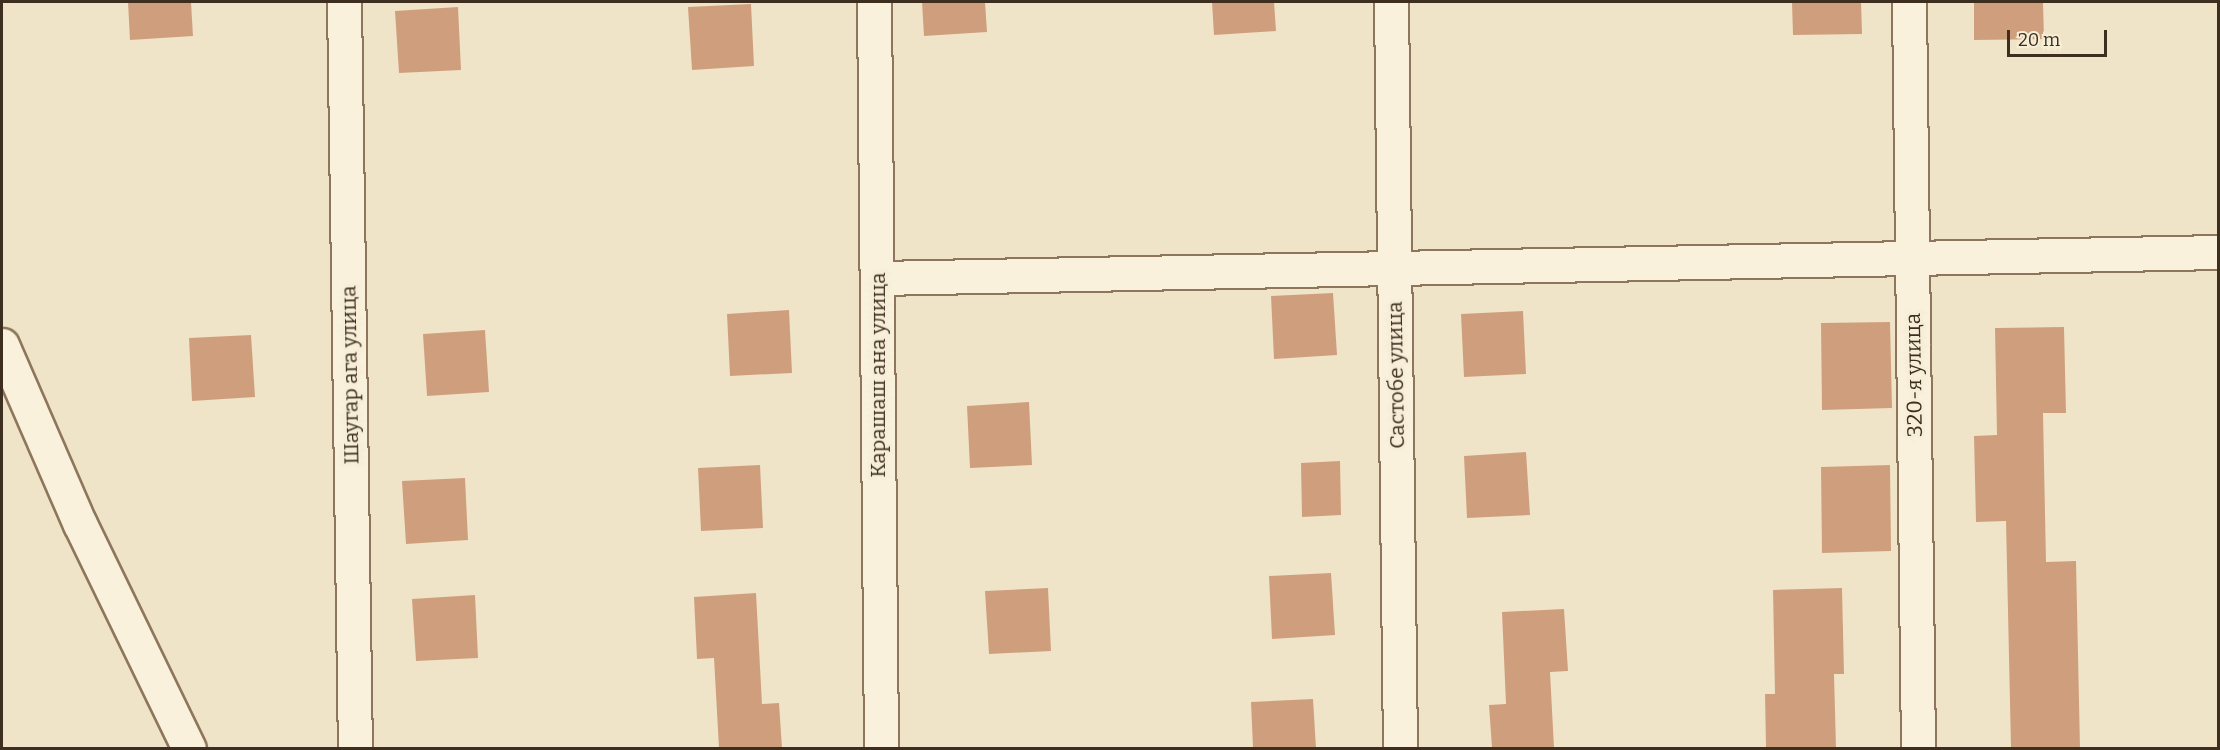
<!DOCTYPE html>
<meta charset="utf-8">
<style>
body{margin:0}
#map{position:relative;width:2220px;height:750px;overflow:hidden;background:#f0e4c8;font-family:Bitter,serif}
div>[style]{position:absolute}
.building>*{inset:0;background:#cf9f7d}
.roads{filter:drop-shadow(2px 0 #8d765c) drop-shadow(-2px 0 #8d765c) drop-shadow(0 2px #8d765c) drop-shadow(0 -2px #8d765c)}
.minor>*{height:33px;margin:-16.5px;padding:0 16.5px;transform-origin:16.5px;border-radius:16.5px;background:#faf1dc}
span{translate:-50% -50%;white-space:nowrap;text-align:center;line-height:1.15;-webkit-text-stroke:6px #f7eed8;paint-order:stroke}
.street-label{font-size:21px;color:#3d2e20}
.frame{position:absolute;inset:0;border:3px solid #3d2e20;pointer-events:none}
.scale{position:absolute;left:2007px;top:30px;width:100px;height:27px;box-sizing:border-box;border:3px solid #3d2e20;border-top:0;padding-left:8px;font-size:18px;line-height:21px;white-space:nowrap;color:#3d2e20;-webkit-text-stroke:4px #f7eed8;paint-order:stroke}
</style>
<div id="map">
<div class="building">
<i style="clip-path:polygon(128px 2px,191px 2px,193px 36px,130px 40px)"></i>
<i style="clip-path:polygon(922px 2px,985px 2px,987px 32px,924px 36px)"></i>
<i style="clip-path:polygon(1212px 2px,1274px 2px,1276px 31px,1214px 35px)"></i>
<i style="clip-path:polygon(1792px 2px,1861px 2px,1862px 34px,1793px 35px)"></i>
<i style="clip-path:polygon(1974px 2px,2043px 2px,2044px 39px,1974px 40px)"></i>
<i style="clip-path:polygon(751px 4px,754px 66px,692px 70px,688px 7px)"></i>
<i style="clip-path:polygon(458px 7px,461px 70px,399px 73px,395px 11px)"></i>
<i style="clip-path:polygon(1333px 293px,1337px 355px,1274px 359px,1271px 296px)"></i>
<i style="clip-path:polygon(789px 310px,792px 373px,730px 376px,727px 314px)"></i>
<i style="clip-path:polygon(1523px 311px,1526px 374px,1464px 377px,1461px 314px)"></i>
<i style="clip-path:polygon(1890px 322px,1892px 408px,1822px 410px,1821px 323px)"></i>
<i style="clip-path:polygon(2064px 327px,2066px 413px,2043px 413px,2046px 562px,2076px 561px,2080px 748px,2011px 748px,2006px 521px,1976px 522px,1974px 436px,1997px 435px,1995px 328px)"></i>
<i style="clip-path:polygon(485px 330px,489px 392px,427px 396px,423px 334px)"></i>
<i style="clip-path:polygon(251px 335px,255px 397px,192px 401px,189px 338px)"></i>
<i style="clip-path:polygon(1029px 402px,1032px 465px,970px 468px,967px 406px)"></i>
<i style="clip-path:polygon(1526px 452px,1530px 515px,1467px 518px,1464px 456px)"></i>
<i style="clip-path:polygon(1340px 461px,1341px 515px,1302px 517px,1301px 463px)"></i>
<i style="clip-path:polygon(760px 465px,763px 528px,701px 531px,698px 468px)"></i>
<i style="clip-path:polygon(1890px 465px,1891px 551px,1822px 553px,1821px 467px)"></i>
<i style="clip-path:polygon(465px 478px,468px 540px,406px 544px,402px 481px)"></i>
<i style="clip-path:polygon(1331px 573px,1335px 635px,1272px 639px,1269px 576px)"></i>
<i style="clip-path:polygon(1048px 588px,1051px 651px,989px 654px,985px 591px)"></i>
<i style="clip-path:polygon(1842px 588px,1844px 674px,1834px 674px,1836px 748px,1766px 748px,1765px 694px,1775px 694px,1773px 590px)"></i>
<i style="clip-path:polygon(756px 593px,762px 704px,779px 703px,782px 748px,719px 748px,714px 658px,697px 659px,694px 597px)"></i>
<i style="clip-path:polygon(475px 595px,478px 658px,416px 661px,412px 599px)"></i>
<i style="clip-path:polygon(1564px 609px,1568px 671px,1550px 672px,1554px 748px,1492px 748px,1489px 705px,1506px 704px,1502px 612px)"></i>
<i style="clip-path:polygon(1313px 699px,1316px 748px,1253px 748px,1251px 702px)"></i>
</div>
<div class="roads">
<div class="minor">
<i style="left:344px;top:2px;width:746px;rotate:89.16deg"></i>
<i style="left:874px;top:2px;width:746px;rotate:89.46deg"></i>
<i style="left:1391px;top:2px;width:746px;rotate:89.31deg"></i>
<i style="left:1909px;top:2px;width:746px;rotate:89.31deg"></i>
<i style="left:878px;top:278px;width:1340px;rotate:-1.11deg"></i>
<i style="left:2px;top:345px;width:195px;rotate:66.5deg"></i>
<i style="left:80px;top:524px;width:249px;rotate:64.1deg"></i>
</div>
</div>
<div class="street-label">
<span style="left:350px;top:375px;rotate:-91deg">Шаугар ага улица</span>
<span style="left:878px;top:375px;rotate:-90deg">Карашаш ана улица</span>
<span style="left:1396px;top:375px;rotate:-91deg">Састобе улица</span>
<span style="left:1914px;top:375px;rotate:-91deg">320-я улица</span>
</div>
<div class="frame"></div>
<div class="scale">20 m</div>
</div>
